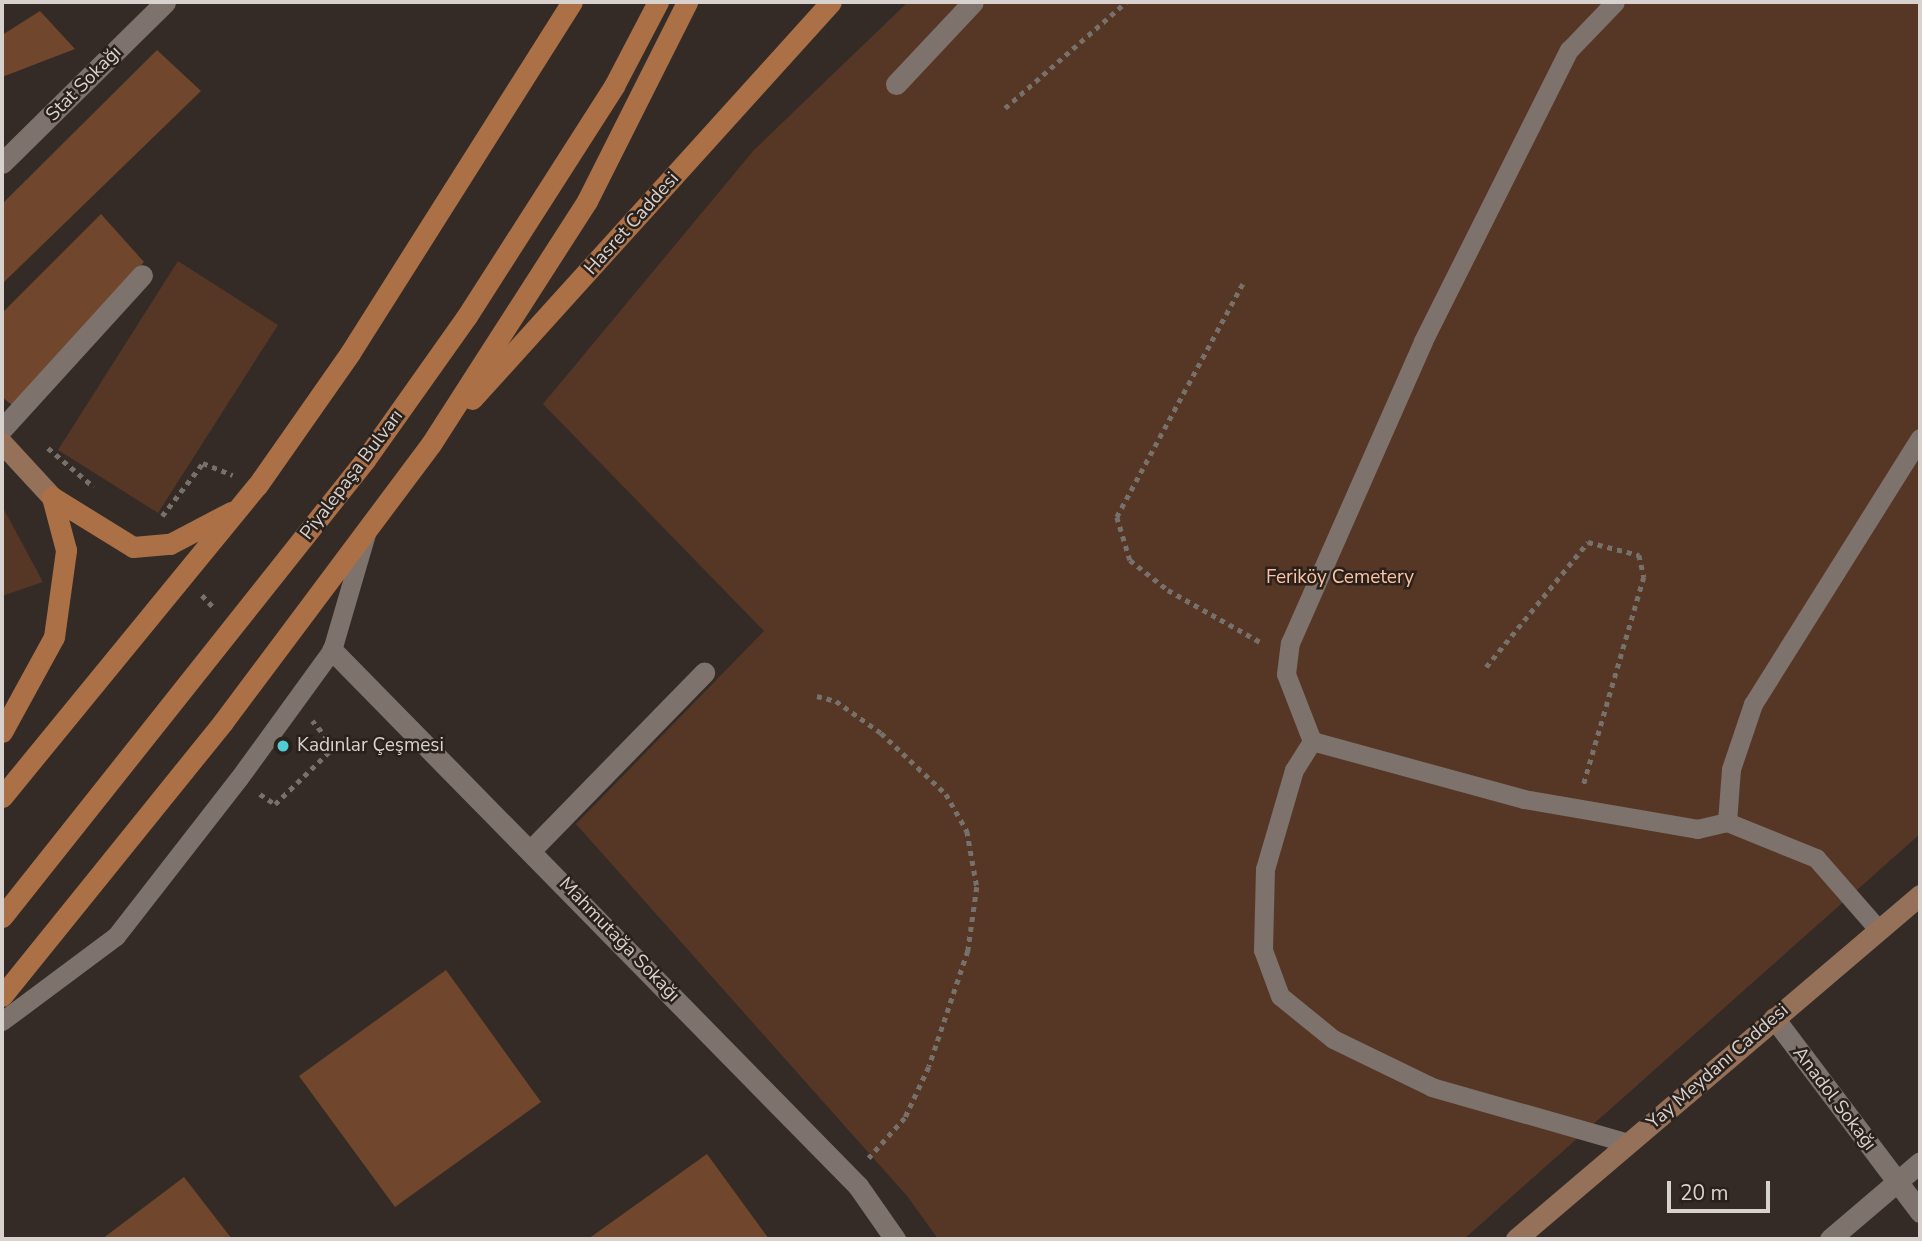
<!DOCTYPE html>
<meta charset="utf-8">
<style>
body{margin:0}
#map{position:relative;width:1922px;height:1241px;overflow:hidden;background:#342b26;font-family:"Nunito Sans",sans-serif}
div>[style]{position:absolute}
.green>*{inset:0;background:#563725}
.building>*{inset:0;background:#70462c}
.path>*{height:4.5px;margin-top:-2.25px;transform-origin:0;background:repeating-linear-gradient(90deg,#77706b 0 5px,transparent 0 10px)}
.lane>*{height:19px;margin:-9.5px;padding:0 9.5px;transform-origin:9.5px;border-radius:9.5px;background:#7d726c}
.street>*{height:21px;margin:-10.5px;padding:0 10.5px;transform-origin:10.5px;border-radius:10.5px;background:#7d726c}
.secondary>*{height:21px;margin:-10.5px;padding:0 10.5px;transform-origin:10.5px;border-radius:10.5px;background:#957159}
.primary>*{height:21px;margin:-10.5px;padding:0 10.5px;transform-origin:10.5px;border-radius:10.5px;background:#ac7047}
.dots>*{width:19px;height:19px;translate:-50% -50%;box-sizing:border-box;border:4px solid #2a211c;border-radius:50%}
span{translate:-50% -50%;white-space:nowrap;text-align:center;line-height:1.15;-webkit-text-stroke:5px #2a211c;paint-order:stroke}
.street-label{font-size:19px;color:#d8d2ce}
.park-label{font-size:19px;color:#fdc3a2}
.poi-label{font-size:19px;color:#d8d2ce}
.left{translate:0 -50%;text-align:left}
.frame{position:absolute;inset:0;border:4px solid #d8d2ce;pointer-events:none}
.scale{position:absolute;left:1667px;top:1181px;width:103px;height:32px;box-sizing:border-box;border:4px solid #d8d2ce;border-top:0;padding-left:9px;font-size:21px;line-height:24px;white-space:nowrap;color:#d8d2ce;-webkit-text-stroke:5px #2a211c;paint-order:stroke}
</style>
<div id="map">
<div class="green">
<i style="clip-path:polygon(908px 2px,1920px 2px,1920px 834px,1464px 1239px,938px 1239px,908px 1197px,576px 824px,764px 631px,543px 404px,754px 150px)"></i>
<i style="clip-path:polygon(178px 261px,278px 325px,158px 513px,58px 450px)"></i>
<i style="clip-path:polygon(2px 506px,43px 582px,2px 596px)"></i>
</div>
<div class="building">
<i style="clip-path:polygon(40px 11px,75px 49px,2px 77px,2px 35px)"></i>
<i style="clip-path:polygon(157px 50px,201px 91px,4px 282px,2px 204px)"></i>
<i style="clip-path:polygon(101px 214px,144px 262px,12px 405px,2px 397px,2px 313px)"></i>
<i style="clip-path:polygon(446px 970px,541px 1102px,395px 1207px,299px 1076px)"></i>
<i style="clip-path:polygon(707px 1154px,769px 1239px,588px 1239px)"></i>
<i style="clip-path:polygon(184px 1177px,232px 1239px,102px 1239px)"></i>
</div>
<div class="path">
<i style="left:1005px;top:108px;width:161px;rotate:-41.2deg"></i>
<i style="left:1243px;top:284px;width:265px;rotate:118.4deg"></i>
<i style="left:1117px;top:517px;width:45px;rotate:73.2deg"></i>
<i style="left:1130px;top:560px;width:48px;rotate:38.3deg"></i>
<i style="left:1168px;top:590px;width:108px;rotate:29.4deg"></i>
<i style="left:48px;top:448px;width:60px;rotate:40.3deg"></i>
<i style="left:162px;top:516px;width:67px;rotate:-52.3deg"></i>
<i style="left:203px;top:463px;width:32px;rotate:22deg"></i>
<i style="left:202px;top:595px;width:19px;rotate:47deg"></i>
<i style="left:1486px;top:667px;width:161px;rotate:-50.8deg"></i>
<i style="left:1588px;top:542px;width:53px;rotate:14.3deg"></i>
<i style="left:1639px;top:555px;width:23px;rotate:77deg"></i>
<i style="left:1644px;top:577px;width:216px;rotate:106.2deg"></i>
<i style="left:817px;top:696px;width:20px;rotate:15deg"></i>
<i style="left:836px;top:701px;width:55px;rotate:35.4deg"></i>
<i style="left:881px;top:733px;width:89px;rotate:43.2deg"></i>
<i style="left:946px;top:794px;width:43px;rotate:60.4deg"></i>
<i style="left:967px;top:831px;width:57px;rotate:79.9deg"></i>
<i style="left:977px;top:887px;width:65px;rotate:98deg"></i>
<i style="left:968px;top:951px;width:122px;rotate:108.6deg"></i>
<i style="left:929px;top:1067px;width:56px;rotate:115.2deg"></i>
<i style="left:905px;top:1118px;width:54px;rotate:132deg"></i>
<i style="left:260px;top:794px;width:18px;rotate:34deg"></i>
<i style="left:275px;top:804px;width:82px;rotate:-44deg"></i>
<i style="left:334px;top:747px;width:34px;rotate:-130deg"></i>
</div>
<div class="lane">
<i style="left:1312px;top:741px;width:72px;rotate:-111.2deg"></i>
<i style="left:1286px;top:674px;width:31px;rotate:-83deg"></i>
<i style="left:1290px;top:643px;width:330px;rotate:-66.2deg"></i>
<i style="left:1423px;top:341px;width:326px;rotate:-63.4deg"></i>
<i style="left:1569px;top:50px;width:66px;rotate:-46.2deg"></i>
<i style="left:1727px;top:822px;width:96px;rotate:22deg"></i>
<i style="left:1816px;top:858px;width:94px;rotate:48.9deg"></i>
<i style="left:2px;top:1021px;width:142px;rotate:-36.7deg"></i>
<i style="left:116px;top:936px;width:200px;rotate:-52.1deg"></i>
<i style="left:239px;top:778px;width:158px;rotate:-54deg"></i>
<i style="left:332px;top:650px;width:121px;rotate:-73.7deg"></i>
<i style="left:1628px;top:1143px;width:204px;rotate:-164.1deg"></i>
<i style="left:1432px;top:1087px;width:110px;rotate:-154.1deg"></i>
<i style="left:1333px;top:1039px;width:68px;rotate:-140.9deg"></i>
<i style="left:1280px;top:996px;width:49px;rotate:-110.3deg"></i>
<i style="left:1263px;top:950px;width:81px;rotate:-88.6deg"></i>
<i style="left:1265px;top:869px;width:103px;rotate:-73.7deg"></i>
<i style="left:1294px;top:770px;width:34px;rotate:-58deg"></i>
<i style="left:1312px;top:741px;width:220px;rotate:15.3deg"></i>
<i style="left:1524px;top:799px;width:176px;rotate:9.8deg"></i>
<i style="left:1697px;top:829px;width:31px;rotate:-13deg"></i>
<i style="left:1727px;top:822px;width:53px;rotate:-85.7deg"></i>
<i style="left:1731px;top:769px;width:69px;rotate:-71.3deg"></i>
<i style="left:1753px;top:704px;width:314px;rotate:-57.9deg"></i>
</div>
<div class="street">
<i style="left:896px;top:84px;width:112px;rotate:-46.8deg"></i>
<i style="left:2px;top:163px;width:229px;rotate:-44.6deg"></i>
<i style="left:2px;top:429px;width:208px;rotate:-47.7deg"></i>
<i style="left:332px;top:650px;width:751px;rotate:45.54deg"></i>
<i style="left:858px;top:1186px;width:65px;rotate:55.1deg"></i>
<i style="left:531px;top:850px;width:248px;rotate:-45.7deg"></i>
<i style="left:1774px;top:1018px;width:243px;rotate:53deg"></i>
<i style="left:1830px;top:1239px;width:118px;rotate:-40.5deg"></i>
</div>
<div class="secondary">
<i style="left:2px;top:443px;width:74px;rotate:47.2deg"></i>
<i style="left:1516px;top:1239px;width:531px;rotate:-40.41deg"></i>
</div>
<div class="primary">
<i style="left:472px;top:399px;width:535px;rotate:-47.88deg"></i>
<i style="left:52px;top:497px;width:95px;rotate:31.7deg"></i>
<i style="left:133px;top:547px;width:37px;rotate:-5deg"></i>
<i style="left:170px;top:544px;width:69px;rotate:-27.7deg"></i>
<i style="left:2px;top:732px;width:108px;rotate:-61.3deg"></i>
<i style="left:54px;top:637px;width:88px;rotate:-82.1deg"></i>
<i style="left:66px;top:550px;width:55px;rotate:-104.8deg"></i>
<i style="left:2px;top:797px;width:402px;rotate:-50.7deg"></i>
<i style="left:257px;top:486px;width:162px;rotate:-55deg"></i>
<i style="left:350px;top:353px;width:415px;rotate:-57.7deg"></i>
<i style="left:2px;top:917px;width:584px;rotate:-51.54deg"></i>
<i style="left:365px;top:460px;width:176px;rotate:-54.7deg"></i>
<i style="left:467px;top:316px;width:273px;rotate:-57.4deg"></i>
<i style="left:614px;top:86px;width:95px;rotate:-62.4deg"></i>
<i style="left:2px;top:996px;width:352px;rotate:-51.1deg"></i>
<i style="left:223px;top:722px;width:347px;rotate:-53.2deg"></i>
<i style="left:431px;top:444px;width:289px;rotate:-57.3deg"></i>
<i style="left:587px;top:201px;width:223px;rotate:-63.3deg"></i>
</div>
<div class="dots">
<i style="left:283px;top:746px;background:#51ccd4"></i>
</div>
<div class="street-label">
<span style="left:84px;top:84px;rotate:-45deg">Stat Sokağı</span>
<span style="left:632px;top:224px;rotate:-48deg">Hasret Caddesi</span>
<span style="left:352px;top:475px;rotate:-53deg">Piyalepaşa Bulvarı</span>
<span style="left:619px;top:940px;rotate:46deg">Mahmutağa Sokağı</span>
<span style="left:1718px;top:1067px;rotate:-41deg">Yay Meydanı Caddesi</span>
<span style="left:1834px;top:1099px;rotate:53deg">Anadol Sokağı</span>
</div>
<div class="park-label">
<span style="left:1340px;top:578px">Feriköy Cemetery</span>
</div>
<div class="poi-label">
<span class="left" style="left:297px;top:746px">Kadınlar Çeşmesi</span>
</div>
<div class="frame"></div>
<div class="scale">20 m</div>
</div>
